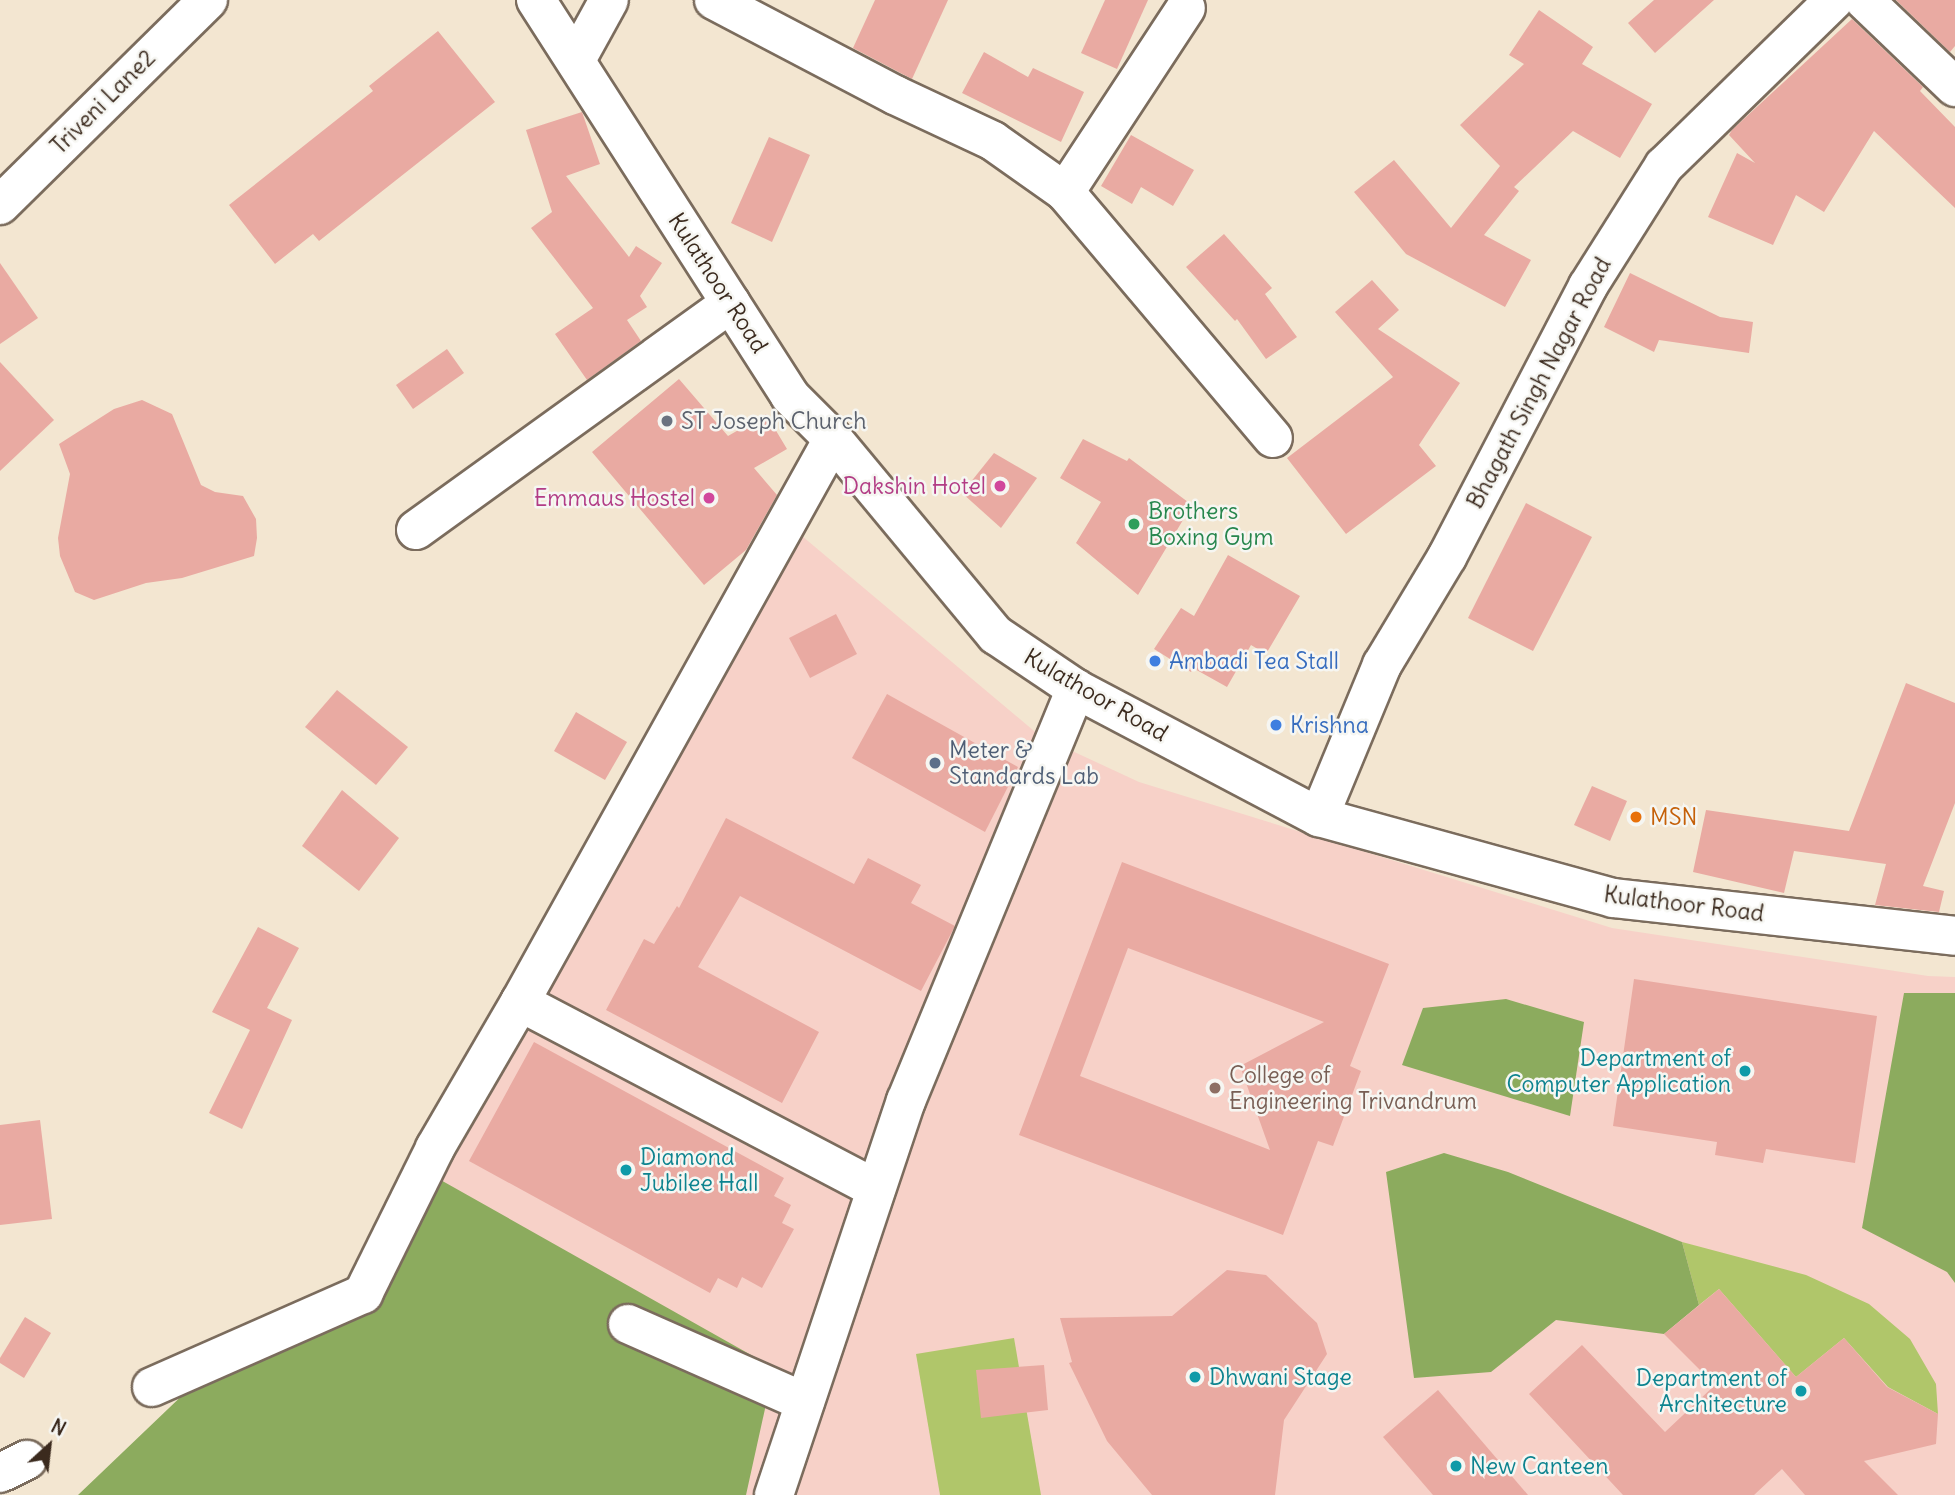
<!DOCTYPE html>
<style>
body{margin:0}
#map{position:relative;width:1955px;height:1495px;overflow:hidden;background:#f3e6d1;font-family:Delius,sans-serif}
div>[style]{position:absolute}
.built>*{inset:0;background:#f7d1c8}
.green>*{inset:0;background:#b0c66a}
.forest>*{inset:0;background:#8cab5e}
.building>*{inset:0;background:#e9aaa2}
.roads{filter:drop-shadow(2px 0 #7b6c5d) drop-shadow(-2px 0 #7b6c5d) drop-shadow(0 2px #7b6c5d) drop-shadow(0 -2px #7b6c5d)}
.street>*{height:38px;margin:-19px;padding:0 19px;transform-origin:19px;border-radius:19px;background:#fff}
.secondary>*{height:38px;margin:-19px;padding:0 19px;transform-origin:19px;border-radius:19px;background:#fff}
.dots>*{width:19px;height:19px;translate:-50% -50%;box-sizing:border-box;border:4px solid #f6f6f2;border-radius:50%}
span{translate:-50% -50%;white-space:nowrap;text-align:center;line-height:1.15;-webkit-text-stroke:5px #f6f6f2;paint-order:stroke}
.street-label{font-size:23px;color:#3b2a1e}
.worship-label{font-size:23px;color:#5b616d}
.left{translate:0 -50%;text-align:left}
.hotel-label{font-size:23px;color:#b23c85}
.right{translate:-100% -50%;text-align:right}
.leisure-label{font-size:23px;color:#27864d}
.shop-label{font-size:23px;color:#366cbe}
.service-label{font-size:23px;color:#4e5e75}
.food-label{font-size:23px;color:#c56008}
.culture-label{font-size:23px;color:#0d838f}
.education-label{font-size:23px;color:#785e54}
.north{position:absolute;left:14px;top:1411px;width:70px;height:70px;-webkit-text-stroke:5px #f6f6f2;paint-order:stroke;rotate:27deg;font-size:19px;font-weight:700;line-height:28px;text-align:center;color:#3b2a1e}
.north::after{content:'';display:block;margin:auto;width:24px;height:32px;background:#3b2a1e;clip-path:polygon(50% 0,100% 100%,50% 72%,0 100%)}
</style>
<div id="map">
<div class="built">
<i style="clip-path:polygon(777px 515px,1040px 736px,1139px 782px,1612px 928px,1928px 976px,1955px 977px,1955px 1495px,78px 1495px,369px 1306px)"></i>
</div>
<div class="green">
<i style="clip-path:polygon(1682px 1242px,1806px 1275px,1869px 1304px,1910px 1339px,1936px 1384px,1938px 1414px,1888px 1387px,1844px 1338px,1796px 1377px,1719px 1289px,1699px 1305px)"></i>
<i style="clip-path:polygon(1014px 1338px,1041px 1495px,940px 1495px,916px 1354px)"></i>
</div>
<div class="forest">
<i style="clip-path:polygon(1904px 993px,1955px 993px,1955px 1283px,1947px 1272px,1862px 1228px)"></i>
<i style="clip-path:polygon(1506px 999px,1584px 1022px,1570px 1116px,1402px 1065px,1423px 1008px)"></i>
<i style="clip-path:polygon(1444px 1153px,1508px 1172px,1682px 1242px,1699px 1305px,1664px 1334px,1556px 1320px,1491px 1372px,1414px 1378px,1386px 1172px)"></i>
<i style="clip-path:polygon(430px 1174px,774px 1368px,746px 1495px,78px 1495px,191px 1387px,369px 1306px)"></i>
</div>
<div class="building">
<i style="clip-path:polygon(875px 0,948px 0,912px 79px,853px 48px)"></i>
<i style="clip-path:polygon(1105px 0,1148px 0,1117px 69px,1081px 53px)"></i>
<i style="clip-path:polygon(1654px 0,1714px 0,1655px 53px,1628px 23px)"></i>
<i style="clip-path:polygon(1896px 0,1955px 0,1955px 46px,1950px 52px)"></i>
<i style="clip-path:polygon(1539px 10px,1593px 47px,1582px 64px,1652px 104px,1620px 158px,1573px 131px,1514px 187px,1519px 191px,1484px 235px,1531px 260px,1505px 307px,1406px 254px,1354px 192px,1394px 160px,1451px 228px,1500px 166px,1460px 125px,1524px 64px,1509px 55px)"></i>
<i style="clip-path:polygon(1852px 19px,1923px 87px,1920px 91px,1955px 127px,1955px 208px,1874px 131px,1824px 212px,1796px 195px,1773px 245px,1708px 217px,1737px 153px,1755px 163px,1729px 135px,1732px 130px)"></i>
<i style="clip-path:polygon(438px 31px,495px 102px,319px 241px,313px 234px,275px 264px,229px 205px,373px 91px,369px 86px)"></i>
<i style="clip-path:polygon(984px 52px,1028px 77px,1033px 68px,1084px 92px,1061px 142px,962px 93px)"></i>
<i style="clip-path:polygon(582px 112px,600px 164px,566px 176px,629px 257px,636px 246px,662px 263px,640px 296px,647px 307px,627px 320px,641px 341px,587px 380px,555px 334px,593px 308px,531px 228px,552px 212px,526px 130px)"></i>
<i style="clip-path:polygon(1131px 135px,1194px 170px,1173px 206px,1141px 187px,1132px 204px,1101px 186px)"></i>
<i style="clip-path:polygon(769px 137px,810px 155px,772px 242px,731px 223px)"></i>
<i style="clip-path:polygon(1224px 234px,1272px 288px,1265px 294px,1297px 337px,1266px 359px,1237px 319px,1235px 321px,1186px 267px)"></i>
<i style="clip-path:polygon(0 263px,38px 318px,0 344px)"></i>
<i style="clip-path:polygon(1630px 273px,1720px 317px,1753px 322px,1749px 353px,1659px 340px,1654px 352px,1604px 327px)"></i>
<i style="clip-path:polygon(1372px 280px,1399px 310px,1378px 329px,1460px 383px,1419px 445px,1436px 466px,1346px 534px,1287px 458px,1393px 377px,1335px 312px)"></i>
<i style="clip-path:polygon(447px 349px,464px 373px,413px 409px,396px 385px)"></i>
<i style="clip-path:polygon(0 362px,54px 420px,0 471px)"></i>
<i style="clip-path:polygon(679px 379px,728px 436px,766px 414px,787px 449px,754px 468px,777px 495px,746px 550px,704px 585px,592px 452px)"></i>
<i style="clip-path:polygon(142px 400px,172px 414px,201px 485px,215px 492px,243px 496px,256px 519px,257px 538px,254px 556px,182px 578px,146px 583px,94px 600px,75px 592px,60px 556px,58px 538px,70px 474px,59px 444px,114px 409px)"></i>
<i style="clip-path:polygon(1083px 439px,1127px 461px,1129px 458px,1192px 505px,1138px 595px,1076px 543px,1101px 502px,1060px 478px)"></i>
<i style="clip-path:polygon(994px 453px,1037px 478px,1001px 528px,962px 493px)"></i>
<i style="clip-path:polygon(1526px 503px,1592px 537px,1533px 651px,1468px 618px)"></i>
<i style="clip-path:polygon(1228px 555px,1300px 596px,1266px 654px,1251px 645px,1227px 687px,1193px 668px,1191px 672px,1154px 649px,1181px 608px,1194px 616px)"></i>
<i style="clip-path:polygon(836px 614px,857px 654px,810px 678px,789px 638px)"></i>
<i style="clip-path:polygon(1906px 683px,1955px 703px,1955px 803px,1923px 886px,1944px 891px,1939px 912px,1875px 905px,1886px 864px,1794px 851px,1784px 893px,1693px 872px,1706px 810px,1849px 831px)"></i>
<i style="clip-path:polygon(337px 690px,408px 747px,376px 785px,305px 727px)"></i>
<i style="clip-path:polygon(887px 694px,1018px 767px,985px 832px,852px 758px)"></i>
<i style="clip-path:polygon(576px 712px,627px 742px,605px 780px,554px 751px)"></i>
<i style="clip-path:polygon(1592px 786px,1627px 801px,1610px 841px,1574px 825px)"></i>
<i style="clip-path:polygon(342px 790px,399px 838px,359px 891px,302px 846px)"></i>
<i style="clip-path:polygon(726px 818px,854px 884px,868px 858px,921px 885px,911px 903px,955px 926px,921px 991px,740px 896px,698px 967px,819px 1032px,782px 1103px,606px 1010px,644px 939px,654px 944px,677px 906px,679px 908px)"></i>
<i style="clip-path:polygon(evenodd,1122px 862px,1389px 964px,1350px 1066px,1361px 1071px,1333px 1146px,1318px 1141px,1283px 1235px,1019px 1135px,1122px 862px,1128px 948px,1324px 1022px,1240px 1066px,1270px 1150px,1080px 1076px,1128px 948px)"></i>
<i style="clip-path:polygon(258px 927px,299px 948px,267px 1008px,292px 1020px,242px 1129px,209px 1113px,250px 1030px,212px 1012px)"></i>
<i style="clip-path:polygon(1634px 979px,1877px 1016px,1855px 1163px,1766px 1149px,1763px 1163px,1715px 1155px,1717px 1142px,1613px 1126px)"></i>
<i style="clip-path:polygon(534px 1042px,784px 1178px,774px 1196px,791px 1205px,782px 1223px,794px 1229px,762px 1288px,742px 1277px,737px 1288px,718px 1278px,710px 1293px,469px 1161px)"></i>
<i style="clip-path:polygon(40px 1120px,52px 1219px,0 1225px,0 1125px)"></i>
<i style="clip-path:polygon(1227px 1270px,1266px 1275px,1317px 1323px,1327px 1354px,1284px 1420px,1275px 1495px,1152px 1495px,1107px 1441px,1069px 1363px,1072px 1362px,1060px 1318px,1172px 1316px)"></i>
<i style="clip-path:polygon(1719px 1289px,1796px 1377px,1844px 1338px,1887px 1387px,1938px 1414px,1936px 1444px,1864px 1461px,1898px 1495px,1805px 1495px,1782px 1469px,1754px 1495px,1623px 1495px,1529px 1394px,1582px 1345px,1665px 1432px,1715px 1385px,1664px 1334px)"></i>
<i style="clip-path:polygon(25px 1317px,51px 1333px,24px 1378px,0 1363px,0 1358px)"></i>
<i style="clip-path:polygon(1044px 1365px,1048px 1410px,981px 1418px,976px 1370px)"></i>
<i style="clip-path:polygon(1438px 1390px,1528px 1495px,1433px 1495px,1383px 1437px)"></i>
</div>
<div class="roads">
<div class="street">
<i style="left:714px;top:0;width:204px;rotate:27.7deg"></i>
<i style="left:895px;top:95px;width:108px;rotate:25.1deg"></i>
<i style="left:993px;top:141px;width:88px;rotate:35.3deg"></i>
<i style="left:1065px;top:192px;width:322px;rotate:49.8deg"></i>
<i style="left:1864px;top:0;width:126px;rotate:43.7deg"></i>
<i style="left:576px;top:60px;width:68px;rotate:-61.2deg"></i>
<i style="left:1065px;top:192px;width:220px;rotate:-56.7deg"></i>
<i style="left:0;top:205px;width:292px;rotate:-44.6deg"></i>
<i style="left:833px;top:439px;width:644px;rotate:119.07deg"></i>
<i style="left:520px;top:1002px;width:402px;rotate:27.7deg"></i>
<i style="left:416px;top:530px;width:388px;rotate:-35.8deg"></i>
<i style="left:1319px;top:817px;width:165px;rotate:-67.5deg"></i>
<i style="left:1382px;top:665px;width:126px;rotate:-59deg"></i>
<i style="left:1447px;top:557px;width:305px;rotate:-62.5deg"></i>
<i style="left:1588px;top:286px;width:142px;rotate:-57.7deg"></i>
<i style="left:1664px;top:166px;width:238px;rotate:-44.3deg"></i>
<i style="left:628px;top:1324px;width:193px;rotate:23.8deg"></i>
<i style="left:152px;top:1387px;width:231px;rotate:-23.8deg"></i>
<i style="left:363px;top:1294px;width:163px;rotate:-63.7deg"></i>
<i style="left:435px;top:1148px;width:169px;rotate:-59.8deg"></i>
<i style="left:0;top:1473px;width:30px;rotate:-26deg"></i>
<i style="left:774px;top:1495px;width:416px;rotate:-71.5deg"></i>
<i style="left:906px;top:1101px;width:446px;rotate:-67.6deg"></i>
</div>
<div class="secondary">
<i style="left:536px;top:0;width:470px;rotate:57.3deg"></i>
<i style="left:790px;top:396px;width:61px;rotate:45deg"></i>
<i style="left:833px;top:439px;width:255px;rotate:50.3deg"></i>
<i style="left:996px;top:635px;width:97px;rotate:34deg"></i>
<i style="left:1076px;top:689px;width:275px;rotate:27.8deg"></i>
<i style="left:1319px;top:817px;width:305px;rotate:15.4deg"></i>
<i style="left:1613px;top:898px;width:344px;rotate:6.3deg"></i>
</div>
</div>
<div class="dots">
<i style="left:667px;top:421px;background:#6b7280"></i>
<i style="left:1000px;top:486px;background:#d1479c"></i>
<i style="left:709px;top:498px;background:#d1479c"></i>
<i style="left:1134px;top:524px;background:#2e9e5b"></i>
<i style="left:1155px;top:661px;background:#3f7fe0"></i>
<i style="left:1276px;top:725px;background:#3f7fe0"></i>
<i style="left:935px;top:763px;background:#5c6f8a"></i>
<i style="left:1636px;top:817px;background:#e8710a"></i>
<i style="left:1745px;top:1071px;background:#0f9aa8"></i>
<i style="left:1215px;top:1088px;background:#8d6e63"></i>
<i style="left:626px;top:1170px;background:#0f9aa8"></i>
<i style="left:1195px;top:1377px;background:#0f9aa8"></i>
<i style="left:1801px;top:1391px;background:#0f9aa8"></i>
<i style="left:1456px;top:1466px;background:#0f9aa8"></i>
</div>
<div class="street-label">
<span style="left:103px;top:102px;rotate:-45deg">Triveni Lane2</span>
<span style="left:718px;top:283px;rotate:57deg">Kulathoor Road</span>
<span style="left:1539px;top:383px;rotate:-62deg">Bhagath Singh Nagar Road</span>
<span style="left:1096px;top:695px;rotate:30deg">Kulathoor Road</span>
<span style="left:1684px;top:904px;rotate:7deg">Kulathoor Road</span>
</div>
<div class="worship-label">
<span class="left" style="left:681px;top:421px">ST Joseph Church</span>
</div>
<div class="hotel-label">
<span class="right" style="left:986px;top:486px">Dakshin Hotel</span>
<span class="right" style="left:695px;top:498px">Emmaus Hostel</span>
</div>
<div class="leisure-label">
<span class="left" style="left:1148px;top:524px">Brothers<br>Boxing Gym</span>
</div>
<div class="shop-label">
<span class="left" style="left:1169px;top:661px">Ambadi Tea Stall</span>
<span class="left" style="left:1290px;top:725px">Krishna</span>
</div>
<div class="service-label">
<span class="left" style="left:949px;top:763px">Meter &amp;<br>Standards Lab</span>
</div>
<div class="food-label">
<span class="left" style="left:1650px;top:817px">MSN</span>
</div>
<div class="culture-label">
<span class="right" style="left:1731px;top:1071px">Department of<br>Computer Application</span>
<span class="left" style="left:640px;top:1170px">Diamond<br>Jubilee Hall</span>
<span class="left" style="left:1209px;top:1377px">Dhwani Stage</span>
<span class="right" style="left:1787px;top:1391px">Department of<br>Architecture</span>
<span class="left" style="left:1470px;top:1466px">New Canteen</span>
</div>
<div class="education-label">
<span class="left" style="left:1229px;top:1088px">College of<br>Engineering Trivandrum</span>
</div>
<div class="north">N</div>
</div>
